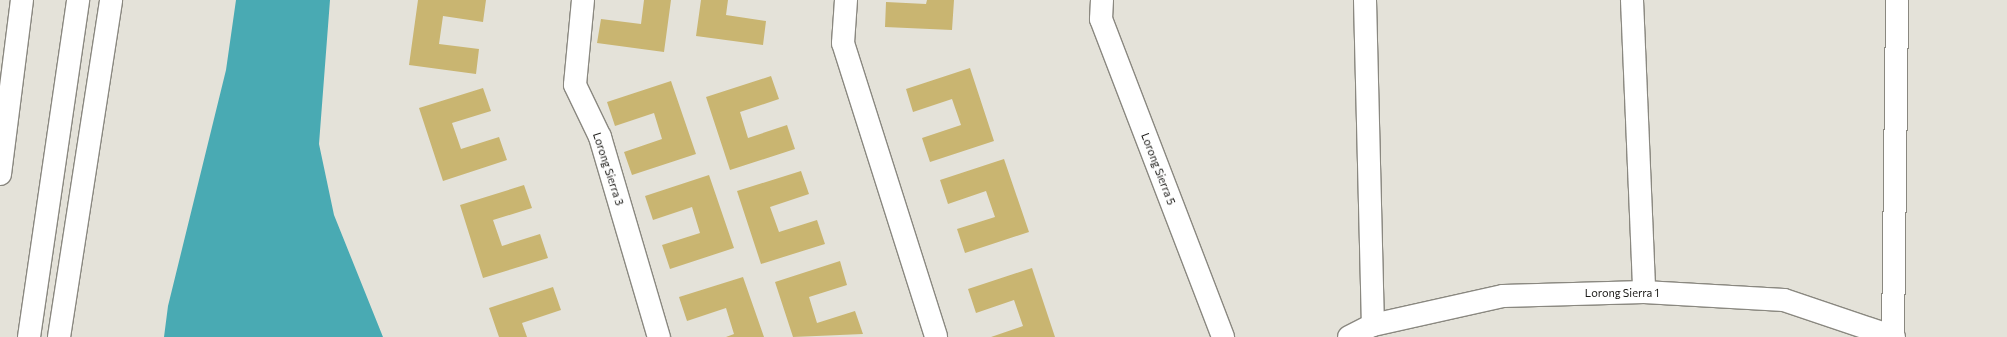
<!DOCTYPE html>
<style>
body{margin:0}
#map{position:relative;width:2007px;height:337px;overflow:hidden;background:#e4e2d9;font-family:Commissioner,sans-serif}
div>[style]{position:absolute}
.water>*{inset:0;background:#49aab3}
.building>*{inset:0;background:#c9b571}
.roads{filter:drop-shadow(1px 0 #8a8880) drop-shadow(-1px 0 #8a8880) drop-shadow(0 1px #8a8880) drop-shadow(0 -1px #8a8880)}
.minor>*{height:22px;margin:-11px;padding:0 11px;transform-origin:11px;border-radius:11px;background:#fff}
span{translate:-50% -50%;white-space:nowrap;text-align:center;line-height:1.15;-webkit-text-stroke:3px #fff;paint-order:stroke}
.street-label{font-size:11px;color:#191815}
</style>
<div id="map">
<div class="water">
<i style="clip-path:polygon(236px 0,330px 0,319px 144px,334px 215px,383px 337px,164px 337px,168px 306px,226px 70px)"></i>
</div>
<div class="building">
<i style="clip-path:polygon(418px 0,486px 0,483px 22px,443px 16px,439px 44px,479px 49px,476px 74px,409px 65px)"></i>
<i style="clip-path:polygon(644px 0,671px 0,664px 52px,597px 43px,601px 19px,641px 24px)"></i>
<i style="clip-path:polygon(701px 0,728px 0,726px 15px,766px 21px,763px 45px,696px 36px)"></i>
<i style="clip-path:polygon(927px 0,954px 0,952px 30px,885px 27px,886px 2px,926px 4px)"></i>
<i style="clip-path:polygon(970px 68px,994px 141px,930px 162px,922px 138px,961px 125px,952px 99px,913px 112px,906px 89px)"></i>
<i style="clip-path:polygon(771px 76px,779px 99px,740px 112px,748px 138px,787px 125px,795px 149px,730px 170px,706px 97px)"></i>
<i style="clip-path:polygon(671px 81px,696px 154px,632px 175px,624px 152px,662px 139px,654px 113px,615px 126px,607px 102px)"></i>
<i style="clip-path:polygon(483px 88px,491px 111px,452px 123px,461px 149px,499px 137px,507px 160px,443px 181px,419px 108px)"></i>
<i style="clip-path:polygon(1004px 159px,1029px 232px,965px 253px,957px 229px,995px 217px,986px 191px,948px 204px,940px 180px)"></i>
<i style="clip-path:polygon(801px 171px,809px 194px,770px 207px,779px 232px,817px 220px,825px 244px,761px 264px,737px 191px)"></i>
<i style="clip-path:polygon(709px 175px,734px 248px,670px 269px,662px 245px,700px 233px,692px 207px,653px 220px,645px 196px)"></i>
<i style="clip-path:polygon(524px 185px,532px 208px,493px 220px,502px 246px,540px 234px,548px 258px,483px 278px,460px 205px)"></i>
<i style="clip-path:polygon(840px 261px,847px 285px,809px 297px,817px 323px,855px 311px,863px 334px,793px 337px,775px 282px)"></i>
<i style="clip-path:polygon(1032px 268px,1055px 337px,991px 337px,1023px 326px,1014px 300px,976px 313px,968px 289px)"></i>
<i style="clip-path:polygon(743px 277px,764px 337px,726px 337px,734px 334px,726px 308px,687px 321px,679px 297px)"></i>
<i style="clip-path:polygon(553px 287px,561px 310px,522px 323px,527px 337px,499px 337px,489px 308px)"></i>
</div>
<div class="roads">
<div class="minor">
<i style="left:583px;top:0;width:85px;rotate:95.4deg"></i>
<i style="left:575px;top:85px;width:58px;rotate:64.3deg"></i>
<i style="left:600px;top:137px;width:209px;rotate:73.6deg"></i>
<i style="left:846px;top:0;width:43px;rotate:94deg"></i>
<i style="left:843px;top:43px;width:308px;rotate:72.4deg"></i>
<i style="left:1102px;top:0;width:19px;rotate:93deg"></i>
<i style="left:1101px;top:19px;width:341px;rotate:69deg"></i>
<i style="left:1365px;top:0;width:325px;rotate:88.6deg"></i>
<i style="left:1632px;top:0;width:292px;rotate:87.6deg"></i>
<i style="left:0;top:174px;width:175px;rotate:-82.8deg"></i>
<i style="left:1893px;top:336px;width:336px;rotate:-89.3deg"></i>
<i style="left:29px;top:337px;width:341px;rotate:-81.7deg"></i>
<i style="left:59px;top:337px;width:341px;rotate:-81.2deg"></i>
<i style="left:1349px;top:337px;width:27px;rotate:-27deg"></i>
<i style="left:1373px;top:325px;width:133px;rotate:-12.6deg"></i>
<i style="left:1503px;top:296px;width:141px;rotate:-1.6deg"></i>
<i style="left:1644px;top:292px;width:140px;rotate:3.3deg"></i>
<i style="left:1784px;top:300px;width:116px;rotate:18.6deg"></i>
</div>
</div>
<div class="street-label">
<span style="left:608px;top:169px;rotate:72deg">Lorong Sierra 3</span>
<span style="left:1158px;top:169px;rotate:69deg">Lorong Sierra 5</span>
<span style="left:1622px;top:293px">Lorong Sierra 1</span>
</div>
</div>
